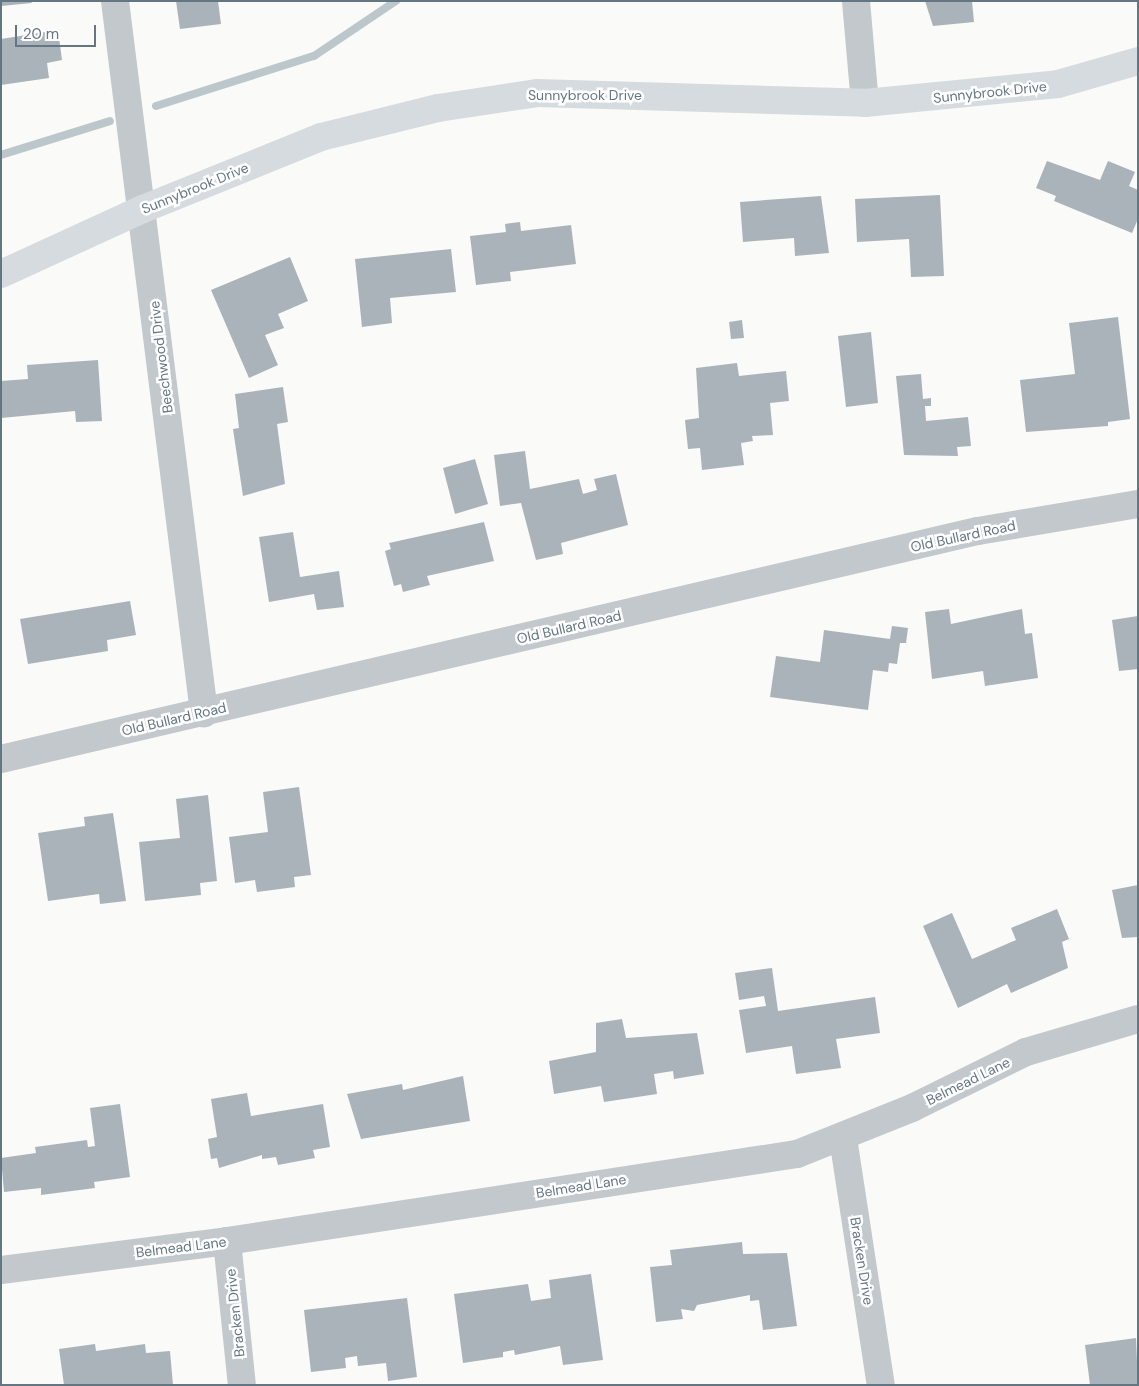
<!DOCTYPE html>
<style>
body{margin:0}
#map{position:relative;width:1139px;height:1386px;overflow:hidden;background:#fafaf8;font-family:"DM Sans",sans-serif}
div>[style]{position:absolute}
.stream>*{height:8px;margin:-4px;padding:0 4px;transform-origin:4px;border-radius:4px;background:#bbc7cb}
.building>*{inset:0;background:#aab3b9}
.minor>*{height:28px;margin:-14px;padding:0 14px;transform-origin:14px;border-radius:14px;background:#c3c8cc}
.secondary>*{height:28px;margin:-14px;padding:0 14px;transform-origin:14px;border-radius:14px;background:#d6dbdf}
span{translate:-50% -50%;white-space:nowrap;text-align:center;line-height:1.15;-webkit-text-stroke:5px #fff;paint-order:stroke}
.street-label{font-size:14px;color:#657683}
.frame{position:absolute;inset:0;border:2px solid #657683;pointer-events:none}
.scale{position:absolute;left:15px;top:25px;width:81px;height:22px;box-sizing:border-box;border:2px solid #657683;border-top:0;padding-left:6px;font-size:15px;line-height:18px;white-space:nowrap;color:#657683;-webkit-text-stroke:4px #fff;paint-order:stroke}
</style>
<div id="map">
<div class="stream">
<i style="left:156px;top:106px;width:166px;rotate:-17.6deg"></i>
<i style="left:314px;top:56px;width:99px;rotate:-33.9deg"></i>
<i style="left:1px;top:155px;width:114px;rotate:-17.3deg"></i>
</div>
<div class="building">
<i style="clip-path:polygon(1px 1px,31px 1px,32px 3px,1px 6px)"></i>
<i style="clip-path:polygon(176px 1px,218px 1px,221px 24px,180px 29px)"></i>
<i style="clip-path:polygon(925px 1px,972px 1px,974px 22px,933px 26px)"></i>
<i style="clip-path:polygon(58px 30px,62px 60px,47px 63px,49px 78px,1px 85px,1px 39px)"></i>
<i style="clip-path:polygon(1047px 161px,1100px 180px,1108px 161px,1135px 172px,1129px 186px,1138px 190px,1138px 219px,1132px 233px,1054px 201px,1056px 196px,1036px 188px)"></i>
<i style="clip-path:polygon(940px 195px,944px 276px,911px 277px,909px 239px,857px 242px,855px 199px)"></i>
<i style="clip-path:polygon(821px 196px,829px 253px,795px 256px,794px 238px,743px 242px,740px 202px)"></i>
<i style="clip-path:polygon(520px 222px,521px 231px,571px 225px,576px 264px,510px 272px,511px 281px,476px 285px,470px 236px,506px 232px,505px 224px)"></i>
<i style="clip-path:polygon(451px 249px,456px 292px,390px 298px,392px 323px,362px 327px,355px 259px)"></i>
<i style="clip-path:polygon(290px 257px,308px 301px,278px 314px,284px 328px,265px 335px,278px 365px,249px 378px,211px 290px)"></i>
<i style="clip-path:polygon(1118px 317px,1130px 419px,1108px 422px,1108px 426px,1026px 432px,1020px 380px,1075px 374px,1069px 323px)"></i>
<i style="clip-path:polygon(742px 320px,744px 338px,731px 339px,729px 322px)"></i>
<i style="clip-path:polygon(871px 332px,878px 403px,846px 407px,838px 336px)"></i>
<i style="clip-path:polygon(98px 360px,102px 421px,76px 422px,75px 411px,1px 418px,1px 381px,28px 379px,27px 365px)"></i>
<i style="clip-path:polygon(737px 363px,739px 376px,786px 371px,789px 401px,770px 403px,773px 435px,752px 436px,753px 441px,741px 443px,744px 465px,702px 470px,700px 448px,688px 449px,685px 420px,699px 418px,696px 368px)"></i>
<i style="clip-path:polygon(921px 374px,923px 399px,931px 398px,931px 406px,925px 406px,926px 421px,968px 417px,971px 446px,957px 447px,958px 456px,904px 455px,896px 376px)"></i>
<i style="clip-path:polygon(283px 387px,288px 422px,277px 424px,285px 484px,243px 496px,233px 429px,239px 428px,235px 394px)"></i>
<i style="clip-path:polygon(525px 451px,530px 489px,579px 479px,583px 494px,597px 490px,594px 479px,616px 474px,628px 525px,561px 543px,563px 554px,536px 560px,521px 503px,500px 506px,494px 455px)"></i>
<i style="clip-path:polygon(475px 459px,488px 504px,455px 514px,443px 468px)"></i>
<i style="clip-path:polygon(484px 522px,494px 561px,427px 576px,430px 585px,403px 592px,401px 584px,394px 586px,385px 551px,391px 549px,389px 543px)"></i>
<i style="clip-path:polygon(293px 532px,300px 577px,339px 571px,344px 607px,317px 610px,314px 594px,269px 602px,259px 537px)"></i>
<i style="clip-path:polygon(130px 601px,136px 635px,107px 640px,108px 651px,28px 664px,20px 619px)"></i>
<i style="clip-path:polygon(949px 609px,951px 624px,1022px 609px,1025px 634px,1032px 633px,1038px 678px,985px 686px,983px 671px,932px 679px,925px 612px)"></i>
<i style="clip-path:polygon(1138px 616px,1138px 669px,1119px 671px,1112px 620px)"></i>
<i style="clip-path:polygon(892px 626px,908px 628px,906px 643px,900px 643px,897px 664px,889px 663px,888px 672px,873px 670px,868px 710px,770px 697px,776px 656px,820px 662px,824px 630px,890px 639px)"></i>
<i style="clip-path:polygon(299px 787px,311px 875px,294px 877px,295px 887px,257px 892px,255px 880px,235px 883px,229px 837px,268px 832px,263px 792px)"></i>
<i style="clip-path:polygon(208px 795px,217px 881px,200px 883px,201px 895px,145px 901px,139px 842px,180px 838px,176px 799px)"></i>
<i style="clip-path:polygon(113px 813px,126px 901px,100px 904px,99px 894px,48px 901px,38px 833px,85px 826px,84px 817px)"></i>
<i style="clip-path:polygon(1138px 885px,1138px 937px,1122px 938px,1112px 890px)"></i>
<i style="clip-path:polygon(1057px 909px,1069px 939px,1062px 942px,1068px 968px,1011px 993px,1007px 984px,958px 1008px,923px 926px,952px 913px,972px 959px,1016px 940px,1011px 928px)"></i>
<i style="clip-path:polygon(772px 968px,778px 1011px,875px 997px,880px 1033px,836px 1039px,841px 1068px,796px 1074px,792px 1046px,746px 1053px,739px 1010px,766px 1006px,764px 996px,739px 1000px,735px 973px)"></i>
<i style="clip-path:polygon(622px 1019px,626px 1038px,697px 1033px,704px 1074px,674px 1079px,673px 1071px,654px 1074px,657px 1094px,604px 1102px,601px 1086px,554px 1094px,549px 1061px,596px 1052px,596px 1023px)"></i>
<i style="clip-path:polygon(463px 1076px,470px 1121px,361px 1139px,347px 1094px,402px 1084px,403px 1090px)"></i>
<i style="clip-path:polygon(247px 1093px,251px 1116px,323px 1104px,330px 1147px,313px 1150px,315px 1158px,278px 1165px,276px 1157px,262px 1159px,262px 1155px,219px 1168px,217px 1158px,211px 1159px,208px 1139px,217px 1137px,211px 1099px)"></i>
<i style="clip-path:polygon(120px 1104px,130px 1177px,94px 1182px,95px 1188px,41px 1195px,41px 1188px,4px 1192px,1px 1158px,36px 1153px,35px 1147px,87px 1140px,88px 1147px,95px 1146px,90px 1108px)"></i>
<i style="clip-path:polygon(742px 1242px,743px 1254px,787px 1253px,797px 1326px,763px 1330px,759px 1300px,750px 1301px,750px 1295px,697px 1305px,694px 1311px,681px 1309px,683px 1319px,656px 1322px,650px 1267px,672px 1265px,670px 1250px)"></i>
<i style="clip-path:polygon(591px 1274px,603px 1360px,563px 1365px,560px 1346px,515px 1355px,514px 1350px,503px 1352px,503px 1357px,463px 1363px,454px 1294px,528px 1284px,531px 1301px,551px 1298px,549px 1280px)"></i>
<i style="clip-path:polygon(407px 1298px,417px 1377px,388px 1381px,386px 1363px,358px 1366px,357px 1356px,345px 1358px,346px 1368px,311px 1372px,304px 1310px)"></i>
<i style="clip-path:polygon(1136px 1338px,1138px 1385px,1090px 1385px,1085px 1345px)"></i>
<i style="clip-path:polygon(95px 1344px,96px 1351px,145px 1344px,146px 1353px,170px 1351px,173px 1385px,64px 1385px,59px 1349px)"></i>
</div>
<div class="minor">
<i style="left:115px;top:1px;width:718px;rotate:82.87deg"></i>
<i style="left:856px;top:1px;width:102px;rotate:85deg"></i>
<i style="left:1px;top:759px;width:1003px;rotate:-13.14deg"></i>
<i style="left:978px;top:531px;width:162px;rotate:-9.6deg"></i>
<i style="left:843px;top:1138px;width:250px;rotate:81.3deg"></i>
<i style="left:227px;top:1241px;width:145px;rotate:84.1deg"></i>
<i style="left:1px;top:1270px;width:228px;rotate:-7.3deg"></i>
<i style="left:227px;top:1241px;width:577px;rotate:-8.68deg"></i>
<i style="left:797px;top:1154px;width:124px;rotate:-21.8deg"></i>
<i style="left:912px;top:1108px;width:127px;rotate:-26.2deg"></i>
<i style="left:1026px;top:1052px;width:117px;rotate:-16.4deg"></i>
</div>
<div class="secondary">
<i style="left:1px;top:274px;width:156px;rotate:-24.6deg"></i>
<i style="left:143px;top:209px;width:192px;rotate:-22deg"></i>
<i style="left:321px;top:137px;width:121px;rotate:-13.9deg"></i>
<i style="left:438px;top:108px;width:100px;rotate:-8.6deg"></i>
<i style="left:537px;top:93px;width:328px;rotate:1.7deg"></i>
<i style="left:865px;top:103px;width:194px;rotate:-5.6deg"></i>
<i style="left:1058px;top:84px;width:83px;rotate:-16deg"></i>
</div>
<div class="street-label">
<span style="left:990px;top:92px;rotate:-6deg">Sunnybrook Drive</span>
<span style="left:585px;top:95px">Sunnybrook Drive</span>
<span style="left:195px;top:188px;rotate:-22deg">Sunnybrook Drive</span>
<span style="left:161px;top:357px;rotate:-97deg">Beechwood Drive</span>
<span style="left:963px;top:536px;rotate:-12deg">Old Bullard Road</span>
<span style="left:569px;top:627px;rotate:-13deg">Old Bullard Road</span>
<span style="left:174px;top:719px;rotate:-13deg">Old Bullard Road</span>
<span style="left:968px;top:1081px;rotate:-26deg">Belmead Lane</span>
<span style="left:581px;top:1186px;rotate:-9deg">Belmead Lane</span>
<span style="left:181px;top:1247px;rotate:-7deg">Belmead Lane</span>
<span style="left:862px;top:1261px;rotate:81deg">Bracken Drive</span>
<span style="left:235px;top:1313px;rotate:-96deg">Bracken Drive</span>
</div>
<div class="frame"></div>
<div class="scale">20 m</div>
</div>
